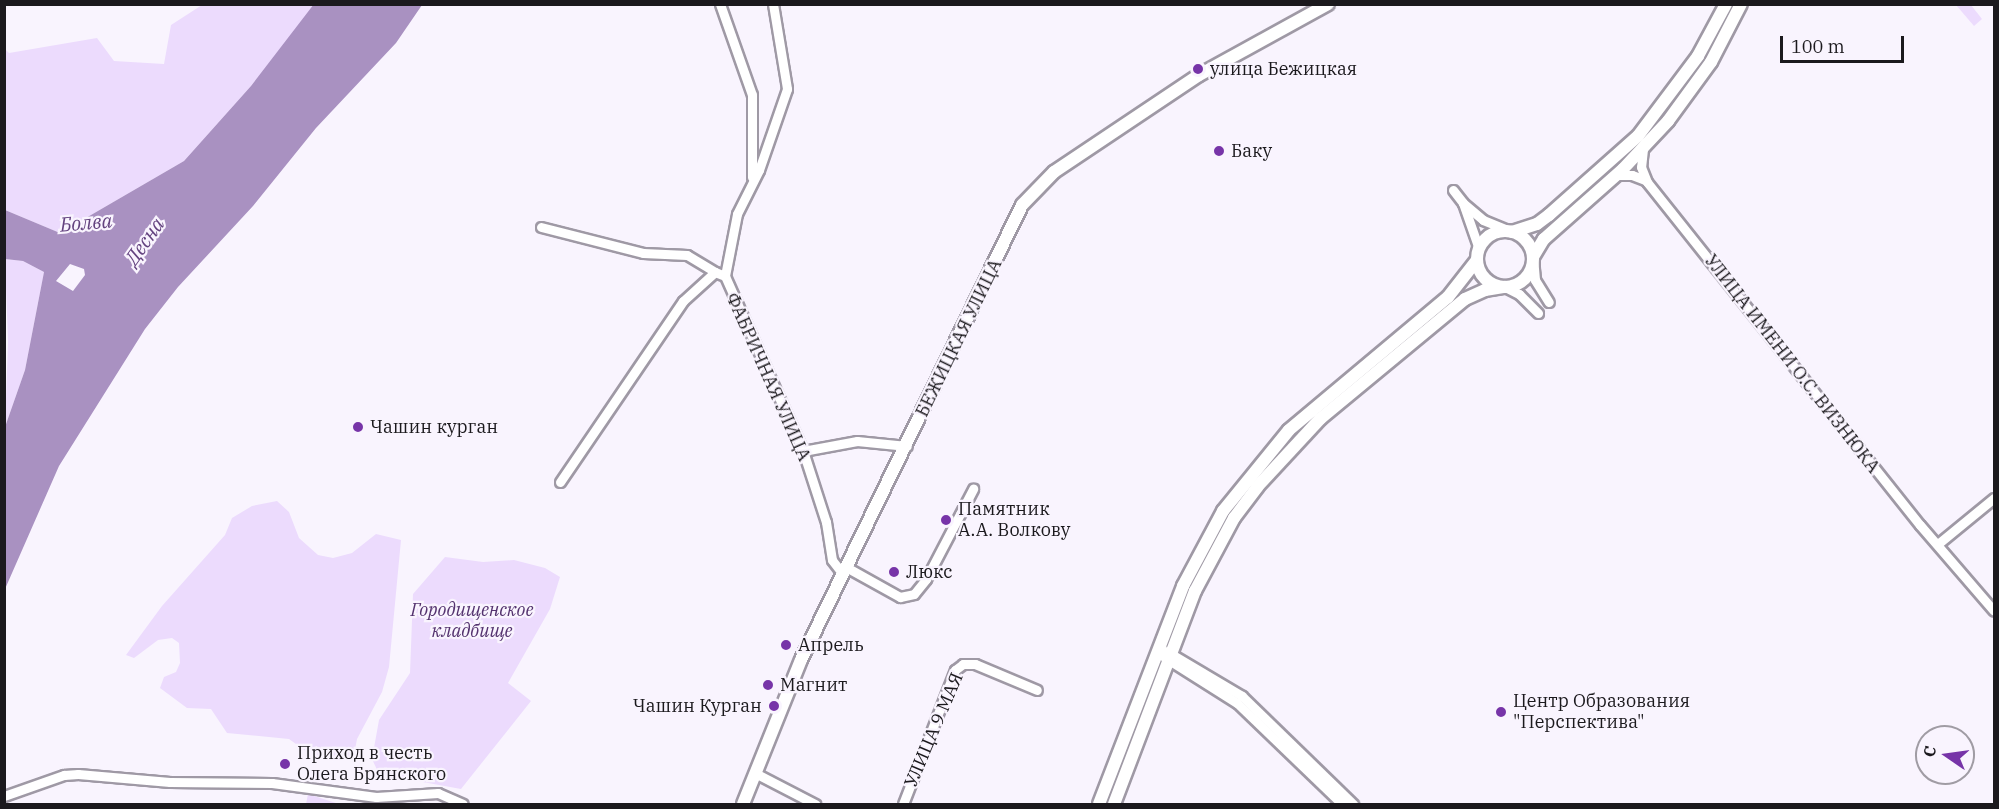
<!DOCTYPE html>
<meta charset="utf-8">
<style>
body{margin:0}
#map{position:relative;width:1999px;height:809px;overflow:hidden;background:#f9f4fe;font-family:"IBM Plex Serif",serif}
div>[style]{position:absolute}
.green>*{inset:0;background:#ecdbfd}
.water>*{inset:0;background:#a991c1}
.roads{filter:drop-shadow(2px 0 #9f99a5) drop-shadow(-2px 0 #9f99a5) drop-shadow(0 2px #9f99a5) drop-shadow(0 -2px #9f99a5)}
.minor>*{height:9px;margin:-4.5px;padding:0 4.5px;transform-origin:4.5px;border-radius:4.5px;background:#fff}
.major>*{height:12px;margin:-6px;padding:0 6px;transform-origin:6px;border-radius:6px;background:#fff}
.major>.ring{margin:-6px;padding:0;box-sizing:content-box;background:none;border:12px solid #fff;border-radius:50%}
.dots>*{width:16px;height:16px;translate:-50% -50%;box-sizing:border-box;border:3px solid #f9f4fe;border-radius:50%}
span{translate:-50% -50%;white-space:nowrap;text-align:center;line-height:1.15;-webkit-text-stroke:4.5px #f9f4fe;paint-order:stroke}
.poi-label{font-size:18px;color:#1b191d}
.left{translate:0 -50%;text-align:left}
.right{translate:-100% -50%;text-align:right}
.street-label{font-size:18px;color:#1b191d}
.park-label{font-size:18px;color:#54336f;font-style:italic}
.water-label{font-size:20px;color:#63427f;font-style:italic}
.frame{position:absolute;inset:0;border:6px solid #1b191d;pointer-events:none}
.north{position:absolute;left:1915px;top:725px;width:60px;height:60px;box-sizing:border-box;background:#f9f4fe;border:2px solid #a09ca4;border-radius:50%;rotate:283deg;font-size:16px;font-weight:700;line-height:24px;text-align:center;color:#1b191d}
.north::after{content:'';display:block;margin:auto;width:21px;height:27px;background:#7734a8;clip-path:polygon(50% 0,100% 100%,50% 72%,0 100%)}
.scale{position:absolute;left:1780px;top:36px;width:124px;height:27px;box-sizing:border-box;border:3px solid #1b191d;border-top:0;padding-left:8px;font-size:18px;line-height:21px;white-space:nowrap;color:#1b191d;-webkit-text-stroke:4px #f9f4fe;paint-order:stroke}
</style>
<div id="map">
<div class="green">
<i style="clip-path:polygon(202px 5px,314px 5px,251px 86px,184px 161px,60px 233px,5px 210px,4px 48px,9px 53px,97px 38px,114px 61px,164px 64px,171px 25px)"></i>
<i style="clip-path:polygon(1956px 5px,1971px 5px,1982px 19px,1974px 26px)"></i>
<i style="clip-path:polygon(5px 259px,23px 261px,44px 272px,25px 370px,5px 427px,8px 342px)"></i>
<i style="clip-path:polygon(277px 501px,289px 512px,299px 538px,318px 555px,333px 558px,352px 553px,376px 534px,401px 540px,389px 667px,382px 692px,357px 739px,353px 760px,310px 754px,289px 739px,227px 733px,211px 709px,187px 708px,160px 688px,164px 677px,176px 672px,180px 663px,179px 643px,172px 638px,158px 640px,134px 658px,126px 655px,162px 606px,225px 535px,232px 518px,252px 506px)"></i>
<i style="clip-path:polygon(445px 557px,483px 562px,514px 560px,545px 568px,560px 577px,550px 609px,508px 683px,531px 701px,461px 789px,379px 774px,372px 759px,379px 720px,410px 673px,413px 594px)"></i>
<i style="clip-path:polygon(308px 794px,339px 804px,359px 804px,306px 804px)"></i>
</div>
<div class="water">
<i style="clip-path:polygon(evenodd,314px 4px,422px 5px,396px 43px,316px 128px,253px 206px,178px 287px,145px 329px,59px 466px,5px 589px,5px 427px,25px 370px,44px 272px,23px 261px,5px 259px,5px 210px,60px 233px,184px 161px,251px 86px,314px 4px,70px 264px,84px 269px,85px 275px,73px 291px,56px 281px,70px 264px)"></i>
</div>
<div class="roads">
<div class="minor">
<i style="left:720px;top:4px;width:96px;rotate:70.6deg"></i>
<i style="left:752px;top:95px;width:82px;rotate:90deg"></i>
<i style="left:773px;top:4px;width:86px;rotate:80.6deg"></i>
<i style="left:787px;top:89px;width:86px;rotate:109.1deg"></i>
<i style="left:759px;top:170px;width:49px;rotate:116.6deg"></i>
<i style="left:737px;top:214px;width:63px;rotate:101deg"></i>
<i style="left:725px;top:276px;width:192px;rotate:66deg"></i>
<i style="left:803px;top:451px;width:75px;rotate:72.1deg"></i>
<i style="left:826px;top:522px;width:38px;rotate:81deg"></i>
<i style="left:832px;top:560px;width:18px;rotate:52deg"></i>
<i style="left:1643px;top:149px;width:18px;rotate:96deg"></i>
<i style="left:1641px;top:167px;width:16px;rotate:68deg"></i>
<i style="left:1647px;top:182px;width:438px;rotate:51.5deg"></i>
<i style="left:1920px;top:525px;width:113px;rotate:49.3deg"></i>
<i style="left:1616px;top:175px;width:16px"></i>
<i style="left:1632px;top:175px;width:14px;rotate:21deg"></i>
<i style="left:1453px;top:190px;width:16px;rotate:52deg"></i>
<i style="left:541px;top:227px;width:105px;rotate:14.3deg"></i>
<i style="left:643px;top:253px;width:44px;rotate:2.6deg"></i>
<i style="left:687px;top:255px;width:33px;rotate:31deg"></i>
<i style="left:1479px;top:249px;width:49px;rotate:-109.2deg"></i>
<i style="left:1463px;top:203px;width:26px;rotate:40deg"></i>
<i style="left:1483px;top:220px;width:31px;rotate:22deg"></i>
<i style="left:1533px;top:257px;width:23px;rotate:85deg"></i>
<i style="left:1535px;top:280px;width:26px;rotate:58deg"></i>
<i style="left:1505px;top:287px;width:16px;rotate:27deg"></i>
<i style="left:1519px;top:294px;width:27px;rotate:45deg"></i>
<i style="left:803px;top:451px;width:55px;rotate:-10.5deg"></i>
<i style="left:857px;top:441px;width:50px;rotate:5.7deg"></i>
<i style="left:560px;top:482px;width:219px;rotate:-55.8deg"></i>
<i style="left:683px;top:301px;width:43px;rotate:-42.2deg"></i>
<i style="left:715px;top:272px;width:11px;rotate:22deg"></i>
<i style="left:1939px;top:543px;width:71px;rotate:-39.3deg"></i>
<i style="left:846px;top:567px;width:62px;rotate:29.1deg"></i>
<i style="left:900px;top:597px;width:14px;rotate:-12deg"></i>
<i style="left:914px;top:594px;width:19px;rotate:-51deg"></i>
<i style="left:926px;top:579px;width:102px;rotate:-62.4deg"></i>
<i style="left:1166px;top:651px;width:88px;rotate:30.6deg"></i>
<i style="left:1242px;top:696px;width:155px;rotate:44.2deg"></i>
<i style="left:1164px;top:657px;width:86px;rotate:32.2deg"></i>
<i style="left:1237px;top:703px;width:146px;rotate:43.9deg"></i>
<i style="left:755px;top:773px;width:68px;rotate:27.3deg"></i>
<i style="left:4px;top:796px;width:64px;rotate:-19.3deg"></i>
<i style="left:64px;top:775px;width:14px;rotate:-4deg"></i>
<i style="left:78px;top:774px;width:92px;rotate:5deg"></i>
<i style="left:170px;top:782px;width:102px;rotate:0.6deg"></i>
<i style="left:272px;top:783px;width:105px;rotate:7.7deg"></i>
<i style="left:376px;top:797px;width:62px;rotate:-3.7deg"></i>
<i style="left:438px;top:793px;width:27px;rotate:24deg"></i>
<i style="left:903px;top:804px;width:144px;rotate:-68.8deg"></i>
<i style="left:955px;top:670px;width:10px;rotate:-37deg"></i>
<i style="left:963px;top:664px;width:12px"></i>
<i style="left:975px;top:664px;width:67px;rotate:22.8deg"></i>
</div>
<div class="major">
<i class="ring" style="left:1477px;top:231px;width:44px;height:44px"></i>
<i style="left:1512px;top:232px;width:26px;rotate:-18deg"></i>
<i style="left:1537px;top:224px;width:15px;rotate:-37deg"></i>
<i style="left:1549px;top:215px;width:119px;rotate:-41.6deg"></i>
<i style="left:1638px;top:136px;width:100px;rotate:-53.1deg"></i>
<i style="left:1698px;top:56px;width:59px;rotate:-61.7deg"></i>
<i style="left:1533px;top:257px;width:21px;rotate:-59deg"></i>
<i style="left:1544px;top:239px;width:106px;rotate:-41.5deg"></i>
<i style="left:1623px;top:169px;width:66px;rotate:-46.8deg"></i>
<i style="left:1668px;top:121px;width:73px;rotate:-53.9deg"></i>
<i style="left:1711px;top:62px;width:65px;rotate:-62.7deg"></i>
<i style="left:743px;top:804px;width:155px;rotate:-68.1deg"></i>
<i style="left:801px;top:660px;width:506px;rotate:-64.09deg"></i>
<i style="left:1022px;top:205px;width:46px;rotate:-45.9deg"></i>
<i style="left:1054px;top:172px;width:174px;rotate:-33.8deg"></i>
<i style="left:1199px;top:75px;width:147px;rotate:-28.8deg"></i>
<i style="left:1099px;top:804px;width:234px;rotate:-68.9deg"></i>
<i style="left:1183px;top:586px;width:85px;rotate:-61.9deg"></i>
<i style="left:1223px;top:511px;width:104px;rotate:-50.8deg"></i>
<i style="left:1289px;top:430px;width:207px;rotate:-39.9deg"></i>
<i style="left:1448px;top:297px;width:47px;rotate:-51.9deg"></i>
<i style="left:1114px;top:804px;width:228px;rotate:-69.2deg"></i>
<i style="left:1195px;top:591px;width:83px;rotate:-61.9deg"></i>
<i style="left:1234px;top:518px;width:39px;rotate:-53deg"></i>
<i style="left:1257px;top:487px;width:93px;rotate:-47.2deg"></i>
<i style="left:1320px;top:419px;width:188px;rotate:-39.6deg"></i>
<i style="left:1465px;top:299px;width:22px;rotate:-24deg"></i>
<i style="left:1485px;top:290px;width:20px;rotate:-9deg"></i>
</div>
</div>
<div class="dots">
<i style="left:1198px;top:69px;background:#7734a8"></i>
<i style="left:1219px;top:151px;background:#7734a8"></i>
<i style="left:358px;top:427px;background:#7734a8"></i>
<i style="left:946px;top:520px;background:#7734a8"></i>
<i style="left:894px;top:572px;background:#7734a8"></i>
<i style="left:786px;top:645px;background:#7734a8"></i>
<i style="left:768px;top:685px;background:#7734a8"></i>
<i style="left:774px;top:706px;background:#7734a8"></i>
<i style="left:1501px;top:712px;background:#7734a8"></i>
<i style="left:285px;top:764px;background:#7734a8"></i>
</div>
<div class="poi-label">
<span class="left" style="left:1210px;top:69px">улица Бежицкая</span>
<span class="left" style="left:1231px;top:151px">Баку</span>
<span class="left" style="left:370px;top:427px">Чашин курган</span>
<span class="left" style="left:958px;top:520px">Памятник<br>А.А. Волкову</span>
<span class="left" style="left:906px;top:572px">Люкс</span>
<span class="left" style="left:798px;top:645px">Апрель</span>
<span class="left" style="left:780px;top:685px">Магнит</span>
<span class="left" style="left:1513px;top:712px">Центр Образования<br>"Перспектива"</span>
<span class="right" style="left:762px;top:706px">Чашин Курган</span>
<span class="left" style="left:297px;top:764px">Приход в честь<br>Олега Брянского</span>
</div>
<div class="street-label">
<span style="left:959px;top:338px;rotate:-64deg">БЕЖИЦКАЯ УЛИЦА</span>
<span style="left:1792px;top:364px;rotate:52deg">УЛИЦА ИМЕНИ О.С. ВИЗНЮКА</span>
<span style="left:768px;top:377px;rotate:66deg">ФАБРИЧНАЯ УЛИЦА</span>
<span style="left:934px;top:730px;rotate:-67deg">УЛИЦА 9 МАЯ</span>
</div>
<div class="park-label">
<span style="left:472px;top:621px">Городищенское<br>кладбище</span>
</div>
<div class="water-label">
<span style="left:86px;top:222px;rotate:-5deg">Болва</span>
<span style="left:144px;top:241px;rotate:-55deg">Десна</span>
</div>
<div class="frame"></div>
<div class="north">С</div>
<div class="scale">100 m</div>
</div>
